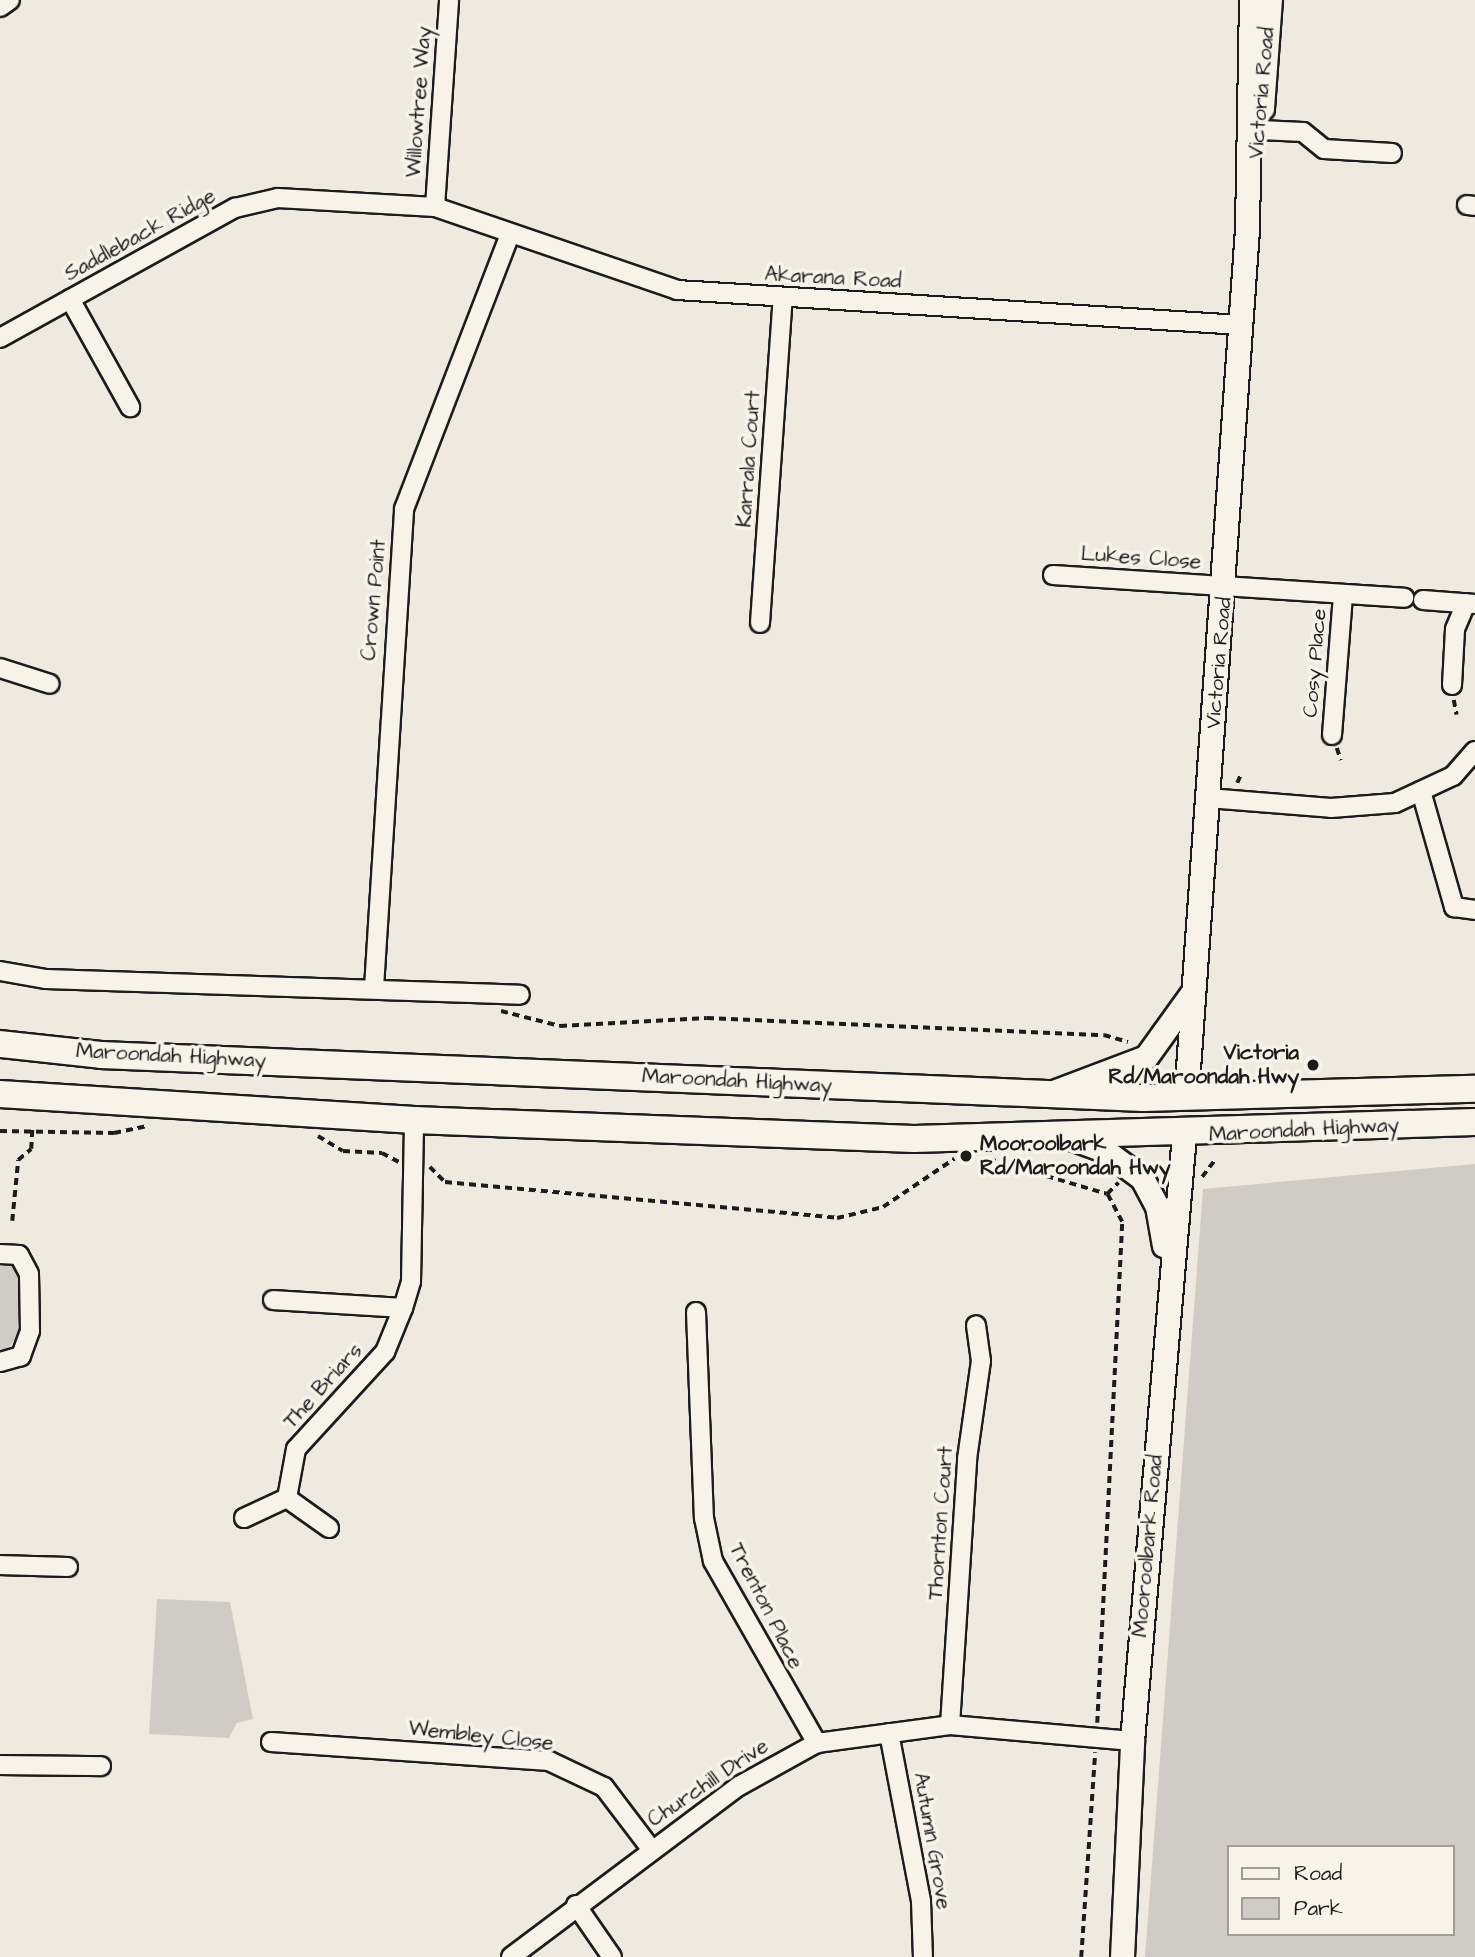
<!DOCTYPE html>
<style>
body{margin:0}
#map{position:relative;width:1475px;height:1957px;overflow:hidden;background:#eeeae0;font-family:"Architects Daughter",sans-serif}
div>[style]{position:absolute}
.green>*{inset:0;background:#cfccc3}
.path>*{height:3.5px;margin-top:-1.75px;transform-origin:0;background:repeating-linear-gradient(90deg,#1c1c1c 0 7px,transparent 0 12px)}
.roads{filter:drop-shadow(2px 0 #1c1c1c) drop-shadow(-2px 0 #1c1c1c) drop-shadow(0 2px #1c1c1c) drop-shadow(0 -2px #1c1c1c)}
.minor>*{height:18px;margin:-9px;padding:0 9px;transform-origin:9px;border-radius:9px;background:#f7f3e8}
.major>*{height:23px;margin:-11.5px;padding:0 11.5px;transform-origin:11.5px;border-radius:11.5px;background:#f7f3e8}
.highway>*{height:26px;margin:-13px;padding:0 13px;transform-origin:13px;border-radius:13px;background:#f7f3e8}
.dots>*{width:19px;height:19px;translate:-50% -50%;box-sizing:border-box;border:4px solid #f7f3e8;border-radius:50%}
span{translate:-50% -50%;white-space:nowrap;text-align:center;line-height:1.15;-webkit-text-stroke:7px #f7f3e8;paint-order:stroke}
.street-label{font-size:21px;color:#1c1c1c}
.poi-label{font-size:21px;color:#1c1c1c;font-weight:700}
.right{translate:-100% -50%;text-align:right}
.left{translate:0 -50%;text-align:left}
.legend{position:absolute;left:1227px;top:1845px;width:228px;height:91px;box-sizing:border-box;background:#f7f3e8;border:2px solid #9f9d96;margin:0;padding:9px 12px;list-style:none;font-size:21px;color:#1c1c1c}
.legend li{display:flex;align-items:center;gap:14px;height:35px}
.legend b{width:35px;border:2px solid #9f9d96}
</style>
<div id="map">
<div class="green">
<i style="clip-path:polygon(evenodd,1475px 1164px,1475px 1957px,1145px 1957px,1203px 1189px,1475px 1164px,1228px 1847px,1452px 1847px,1452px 1934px,1228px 1934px,1228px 1847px)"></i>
<i style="clip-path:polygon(0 1261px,16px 1266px,22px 1286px,20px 1333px,0 1359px)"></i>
<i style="clip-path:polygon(157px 1599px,230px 1602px,253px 1719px,237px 1723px,229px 1738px,149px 1734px)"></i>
</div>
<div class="path">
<i style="left:1454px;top:700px;width:15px;rotate:79deg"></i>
<i style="left:1337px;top:748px;width:13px;rotate:72deg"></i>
<i style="left:1237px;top:783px;width:10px;rotate:-66deg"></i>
<i style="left:501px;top:1011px;width:61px;rotate:14.3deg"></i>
<i style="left:560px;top:1026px;width:147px;rotate:-3.1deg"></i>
<i style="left:707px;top:1018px;width:397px;rotate:2.5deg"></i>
<i style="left:1104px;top:1035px;width:25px;rotate:16deg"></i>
<i style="left:0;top:1131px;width:114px;rotate:1deg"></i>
<i style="left:114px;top:1133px;width:34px;rotate:-12deg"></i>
<i style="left:318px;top:1136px;width:29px;rotate:31deg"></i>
<i style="left:343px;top:1151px;width:39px;rotate:3deg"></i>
<i style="left:382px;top:1153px;width:19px;rotate:28deg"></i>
<i style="left:989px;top:1159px;width:123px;rotate:16.5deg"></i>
<i style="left:1107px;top:1194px;width:16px;rotate:-45deg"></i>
<i style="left:430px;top:1167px;width:21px;rotate:45deg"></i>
<i style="left:445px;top:1182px;width:394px;rotate:5.2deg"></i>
<i style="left:837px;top:1218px;width:47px;rotate:-13.4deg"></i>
<i style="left:883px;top:1207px;width:86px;rotate:-34.1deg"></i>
<i style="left:1202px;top:1177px;width:21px;rotate:-53deg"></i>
<i style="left:12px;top:1221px;width:61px;rotate:-84.4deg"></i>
<i style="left:18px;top:1160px;width:17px;rotate:-40deg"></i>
<i style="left:31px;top:1149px;width:20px;rotate:-87deg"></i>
<i style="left:1097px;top:1723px;width:502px;rotate:-87.14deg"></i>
<i style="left:1122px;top:1222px;width:32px;rotate:-118deg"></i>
<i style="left:1081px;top:1957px;width:205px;rotate:-86.1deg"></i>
</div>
<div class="roads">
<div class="minor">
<i style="left:0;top:7px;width:12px;rotate:-35deg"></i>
<i style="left:1260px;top:130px;width:43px;rotate:2.7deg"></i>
<i style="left:1303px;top:132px;width:27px;rotate:39deg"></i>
<i style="left:1324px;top:149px;width:68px;rotate:3.4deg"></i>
<i style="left:1467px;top:205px;width:8px;rotate:7deg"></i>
<i style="left:435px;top:207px;width:207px;rotate:-86.1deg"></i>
<i style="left:70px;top:299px;width:124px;rotate:60.9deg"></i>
<i style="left:0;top:338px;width:269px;rotate:-29deg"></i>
<i style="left:235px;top:208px;width:44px;rotate:-13.1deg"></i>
<i style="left:278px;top:198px;width:157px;rotate:3.3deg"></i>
<i style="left:435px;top:207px;width:256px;rotate:18.9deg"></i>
<i style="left:677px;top:290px;width:565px;rotate:3.55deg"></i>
<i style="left:1053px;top:575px;width:352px;rotate:3.7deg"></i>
<i style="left:1423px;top:600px;width:52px;rotate:4.4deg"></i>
<i style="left:760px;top:623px;width:326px;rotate:-86deg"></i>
<i style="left:0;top:668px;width:52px;rotate:17.7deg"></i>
<i style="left:1452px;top:685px;width:56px;rotate:-86.9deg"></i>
<i style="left:1455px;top:629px;width:28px;rotate:-67deg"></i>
<i style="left:1332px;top:735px;width:141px;rotate:-85.5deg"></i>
<i style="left:1421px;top:791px;width:121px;rotate:74.1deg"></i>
<i style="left:1454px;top:907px;width:21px;rotate:8deg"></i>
<i style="left:1208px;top:798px;width:123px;rotate:4.6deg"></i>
<i style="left:1331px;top:808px;width:64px;rotate:-4.5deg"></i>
<i style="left:1395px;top:803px;width:64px;rotate:-25deg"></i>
<i style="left:1453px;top:776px;width:33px;rotate:-49deg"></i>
<i style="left:0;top:971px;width:47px;rotate:9.9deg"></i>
<i style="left:46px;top:979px;width:474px;rotate:1.9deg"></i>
<i style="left:374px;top:988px;width:480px;rotate:-86.4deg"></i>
<i style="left:404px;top:509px;width:294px;rotate:-68.9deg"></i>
<i style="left:0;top:1254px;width:19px;rotate:3deg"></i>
<i style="left:19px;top:1255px;width:21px;rotate:62deg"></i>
<i style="left:29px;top:1274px;width:57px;rotate:89deg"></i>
<i style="left:30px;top:1331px;width:27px;rotate:110deg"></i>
<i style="left:21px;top:1356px;width:22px;rotate:164deg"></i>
<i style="left:273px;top:1300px;width:130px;rotate:3.5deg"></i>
<i style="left:696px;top:1312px;width:206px;rotate:87.8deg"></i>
<i style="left:704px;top:1518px;width:44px;rotate:78.2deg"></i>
<i style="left:713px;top:1561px;width:210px;rotate:60.3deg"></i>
<i style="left:244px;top:1518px;width:47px;rotate:-24.9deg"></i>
<i style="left:329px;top:1528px;width:52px;rotate:-144.5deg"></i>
<i style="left:287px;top:1498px;width:50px;rotate:-79.6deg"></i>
<i style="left:296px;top:1449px;width:132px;rotate:-47.5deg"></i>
<i style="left:385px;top:1352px;width:48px;rotate:-67.8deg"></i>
<i style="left:403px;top:1308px;width:28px;rotate:-73deg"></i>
<i style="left:411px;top:1281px;width:161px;rotate:-88.9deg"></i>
<i style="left:0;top:1565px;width:68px;rotate:1.7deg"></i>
<i style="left:950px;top:1725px;width:267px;rotate:-86.3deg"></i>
<i style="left:967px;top:1459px;width:99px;rotate:-81.9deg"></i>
<i style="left:981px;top:1361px;width:36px;rotate:-98deg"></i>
<i style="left:889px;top:1733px;width:171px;rotate:79.2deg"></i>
<i style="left:921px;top:1901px;width:56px;rotate:88deg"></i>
<i style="left:271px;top:1742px;width:279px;rotate:3.9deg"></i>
<i style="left:549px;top:1761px;width:61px;rotate:25.3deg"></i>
<i style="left:604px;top:1787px;width:78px;rotate:52.8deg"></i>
<i style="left:0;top:1765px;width:101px;rotate:0.6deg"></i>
<i style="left:576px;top:1905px;width:63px;rotate:55.3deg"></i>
<i style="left:511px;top:1957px;width:285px;rotate:-36.9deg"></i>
<i style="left:739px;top:1786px;width:89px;rotate:-28.9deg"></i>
<i style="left:817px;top:1743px;width:134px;rotate:-7.7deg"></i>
<i style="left:950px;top:1725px;width:183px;rotate:5deg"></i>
</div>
<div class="major">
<i style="left:1262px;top:108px;width:108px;rotate:-85.8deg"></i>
<i style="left:1056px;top:1091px;width:96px;rotate:-20.7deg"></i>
<i style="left:1146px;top:1057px;width:79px;rotate:-54.3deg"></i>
<i style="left:1186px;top:1097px;width:871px;rotate:-85.98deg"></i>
<i style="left:1247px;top:228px;width:228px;rotate:-89deg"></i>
<i style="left:1068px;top:1137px;width:38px;rotate:20deg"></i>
<i style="left:1104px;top:1150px;width:47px;rotate:36.4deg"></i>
<i style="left:1142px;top:1178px;width:32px;rotate:62deg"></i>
<i style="left:1157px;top:1206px;width:40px;rotate:80deg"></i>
<i style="left:1122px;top:1957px;width:216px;rotate:-87.3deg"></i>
<i style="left:1132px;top:1741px;width:608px;rotate:-85.1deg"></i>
</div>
<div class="highway">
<i style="left:0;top:1044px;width:102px;rotate:6.2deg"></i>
<i style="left:101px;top:1055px;width:1043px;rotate:2.36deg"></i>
<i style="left:1143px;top:1098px;width:332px;rotate:-1.6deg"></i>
<i style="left:0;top:1094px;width:415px;rotate:3.6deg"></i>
<i style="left:414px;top:1120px;width:500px;rotate:2.18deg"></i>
<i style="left:914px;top:1139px;width:561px;rotate:-1.74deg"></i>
</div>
</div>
<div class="dots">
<i style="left:1313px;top:1065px;background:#1c1c1c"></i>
<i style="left:966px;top:1156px;background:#1c1c1c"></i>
</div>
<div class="street-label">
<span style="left:1262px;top:93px;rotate:-85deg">Victoria Road</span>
<span style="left:419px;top:102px;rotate:-86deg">Willowtree Way</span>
<span style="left:140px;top:235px;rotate:-29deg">Saddleback Ridge</span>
<span style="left:833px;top:278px;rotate:3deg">Akarana Road</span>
<span style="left:749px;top:459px;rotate:-86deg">Karrala Court</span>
<span style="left:1141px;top:558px;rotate:4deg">Lukes Close</span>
<span style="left:374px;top:600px;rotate:-85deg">Crown Point</span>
<span style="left:1219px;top:663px;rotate:-85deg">Victoria Road</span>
<span style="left:1315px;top:663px;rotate:-85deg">Cosy Place</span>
<span style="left:171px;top:1056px;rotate:3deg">Maroondah Highway</span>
<span style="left:737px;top:1081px;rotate:3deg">Maroondah Highway</span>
<span style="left:1304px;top:1130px;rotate:-3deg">Maroondah Highway</span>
<span style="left:323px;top:1386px;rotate:-48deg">The Briars</span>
<span style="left:941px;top:1523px;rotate:-86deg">Thornton Court</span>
<span style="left:1148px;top:1546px;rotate:-85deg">Mooroolbark Road</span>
<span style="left:766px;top:1606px;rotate:63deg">Trenton Place</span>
<span style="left:481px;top:1736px;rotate:6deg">Wembley Close</span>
<span style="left:708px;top:1783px;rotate:-34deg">Churchill Drive</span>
<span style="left:932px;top:1841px;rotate:80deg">Autumn Grove</span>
</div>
<div class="poi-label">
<span class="right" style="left:1299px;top:1065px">Victoria<br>Rd/Maroondah Hwy</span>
<span class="left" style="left:980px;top:1156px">Mooroolbark<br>Rd/Maroondah Hwy</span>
</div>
<ul class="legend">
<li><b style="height:9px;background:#f7f3e8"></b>Road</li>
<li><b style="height:19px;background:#cfccc3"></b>Park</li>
</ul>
</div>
